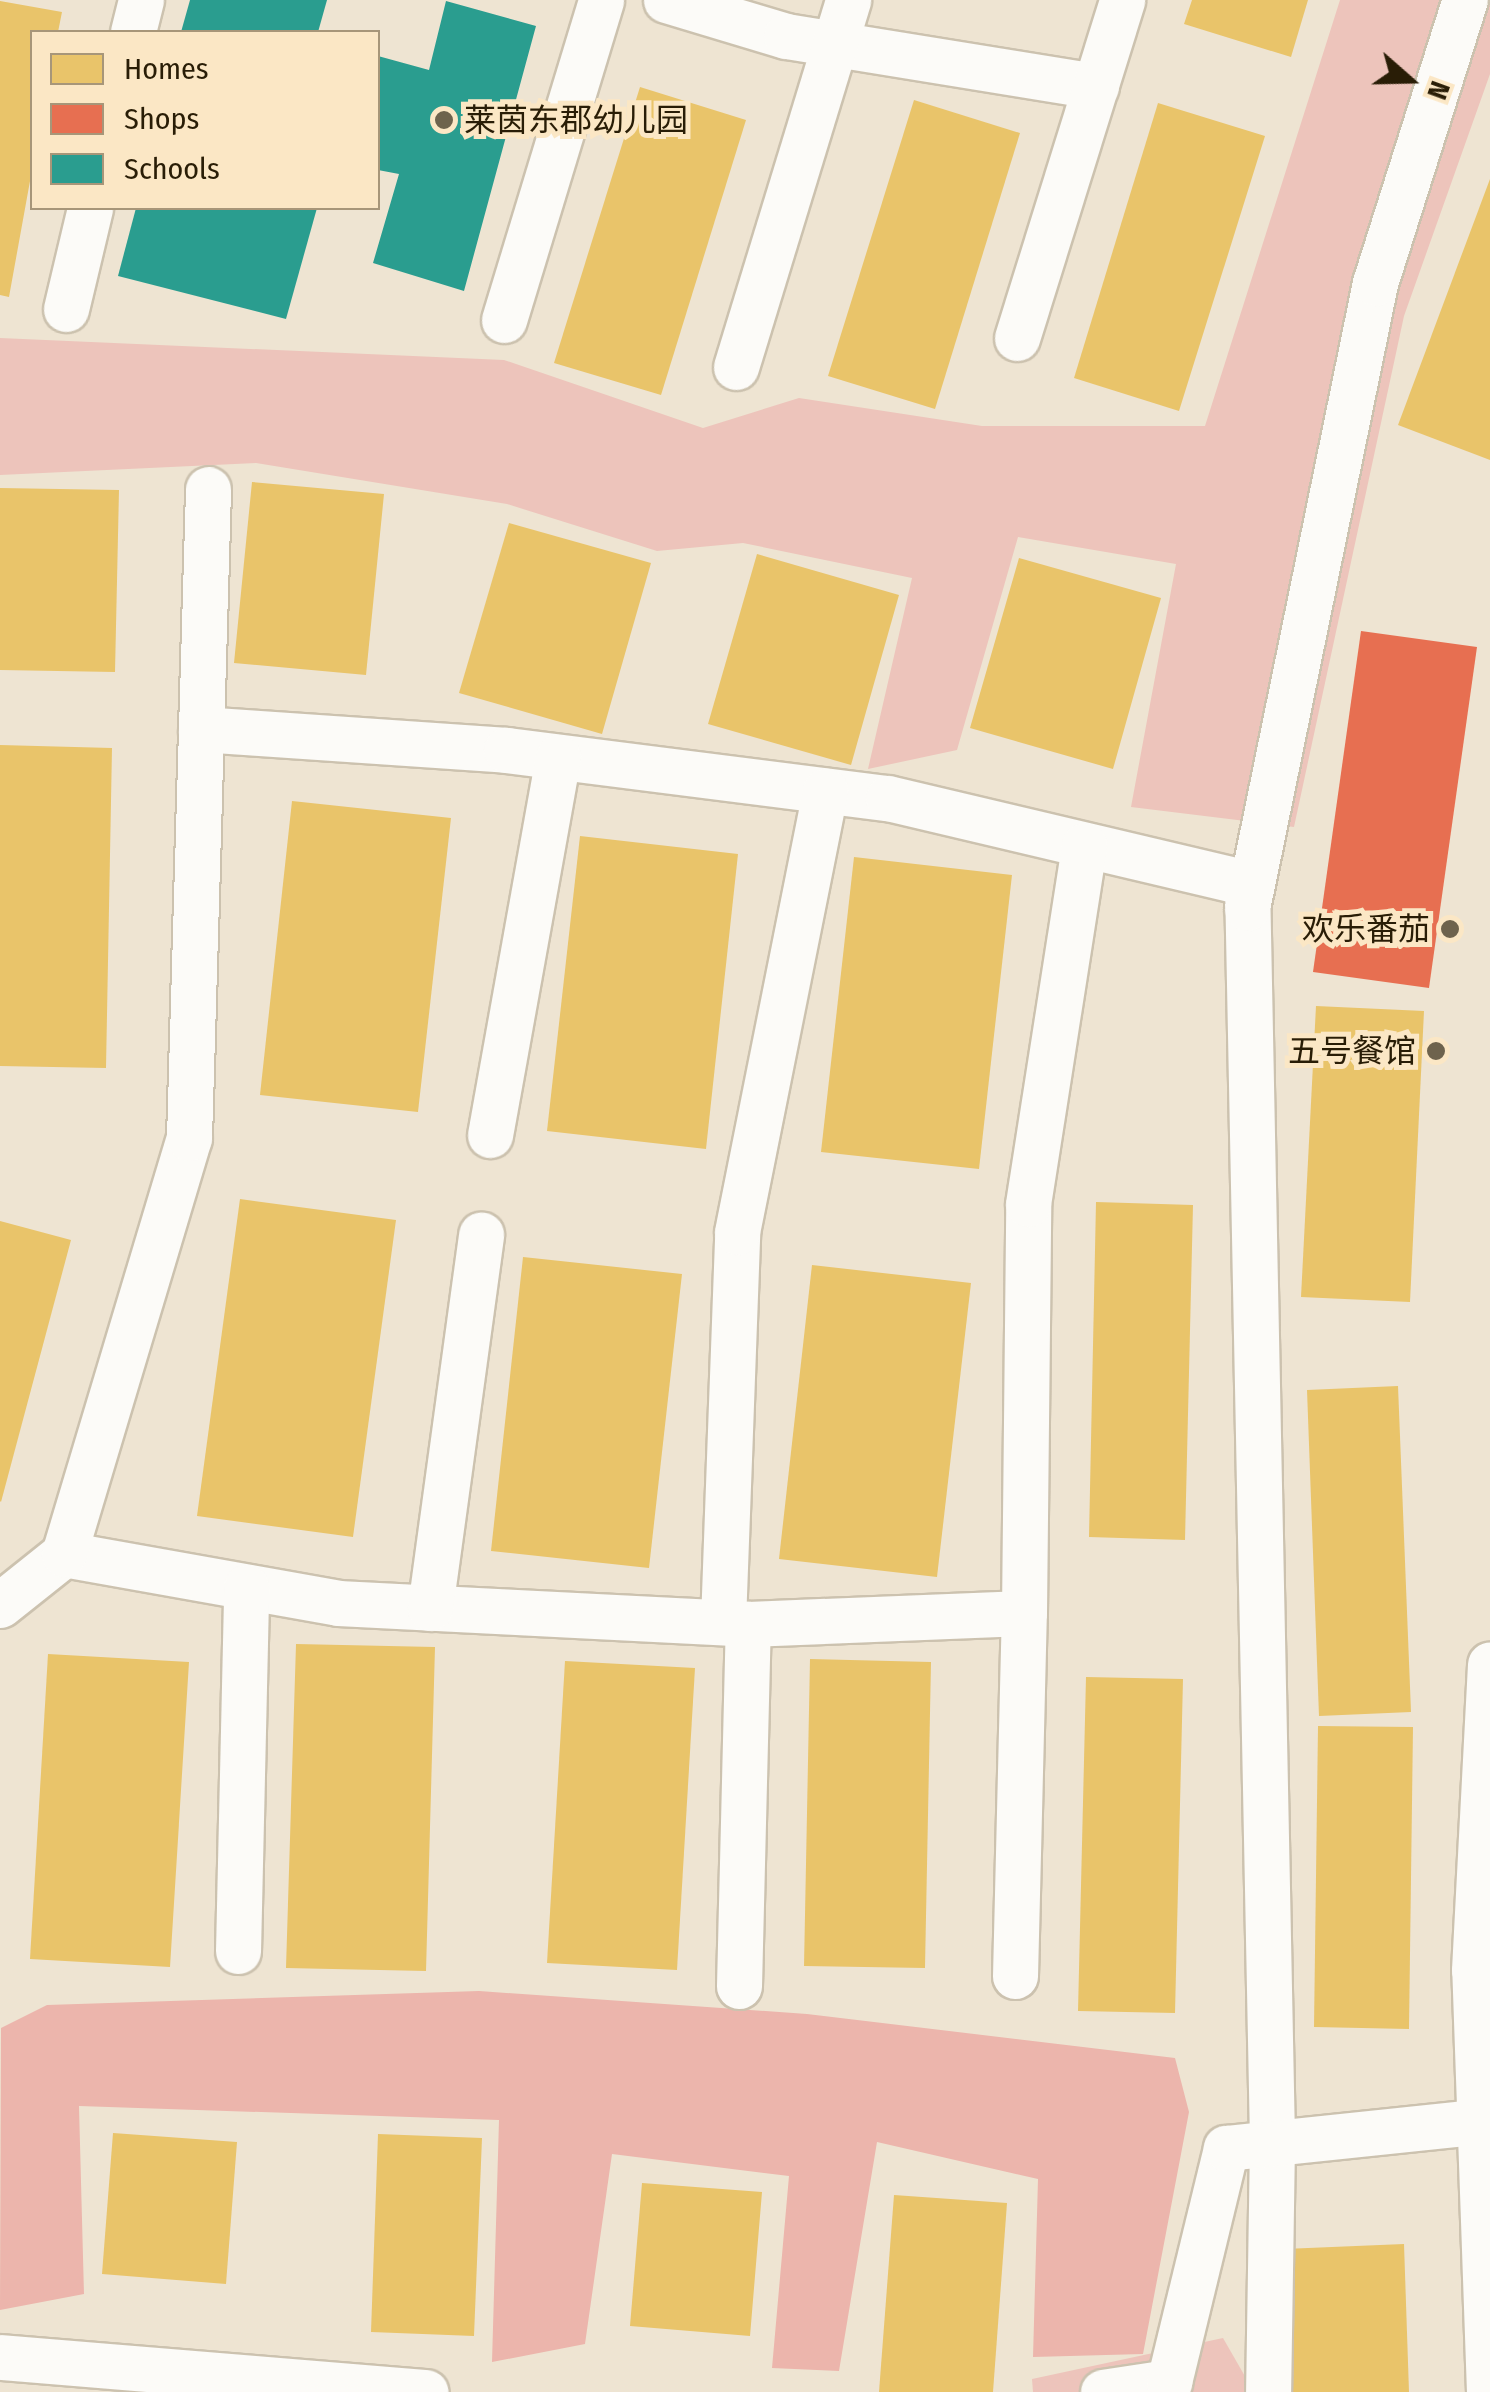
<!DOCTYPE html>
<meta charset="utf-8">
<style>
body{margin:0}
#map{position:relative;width:1490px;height:2392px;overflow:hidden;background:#eee4d2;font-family:"Fira Sans Condensed","Noto Sans SC",sans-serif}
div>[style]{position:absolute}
.green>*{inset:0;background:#edc4bb}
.forest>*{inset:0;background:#ecb5ac}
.homes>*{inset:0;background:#e9c46a}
.shops>*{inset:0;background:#e76f51}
.schools>*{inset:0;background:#2a9d8f}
.roads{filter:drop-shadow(2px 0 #ccc2af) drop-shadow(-2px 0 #ccc2af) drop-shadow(0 2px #ccc2af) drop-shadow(0 -2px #ccc2af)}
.minor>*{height:45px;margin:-22.5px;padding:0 22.5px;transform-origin:22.5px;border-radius:22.5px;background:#fcfbf8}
.dots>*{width:28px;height:28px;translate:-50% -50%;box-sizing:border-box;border:5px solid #fbe7c5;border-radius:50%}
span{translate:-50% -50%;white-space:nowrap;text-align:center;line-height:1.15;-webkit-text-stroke:10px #fbe7c5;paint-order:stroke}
.poi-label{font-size:32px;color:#291d06}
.left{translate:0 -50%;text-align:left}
.right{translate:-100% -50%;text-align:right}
.legend{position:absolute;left:30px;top:30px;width:350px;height:180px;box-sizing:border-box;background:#fbe7c5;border:2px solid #a79679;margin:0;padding:12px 18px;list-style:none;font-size:30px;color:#291d06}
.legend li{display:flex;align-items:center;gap:20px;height:50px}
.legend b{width:50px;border:2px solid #a79679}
.north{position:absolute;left:1360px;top:30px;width:100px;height:100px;-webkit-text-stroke:8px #fbe7c5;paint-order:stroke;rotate:110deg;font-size:28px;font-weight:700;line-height:40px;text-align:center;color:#291d06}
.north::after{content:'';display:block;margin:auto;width:35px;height:45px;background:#291d06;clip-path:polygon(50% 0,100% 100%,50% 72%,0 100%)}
</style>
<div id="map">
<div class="green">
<i style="clip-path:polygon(1340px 0,1490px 0,1490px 74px,1404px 316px,1294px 827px,1131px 807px,1176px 564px,1018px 537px,957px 750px,868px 769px,912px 578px,743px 543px,657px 551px,507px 504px,256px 463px,0 475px,0 338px,504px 360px,703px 428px,799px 398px,982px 426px,1205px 426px)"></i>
<i style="clip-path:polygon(1223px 2338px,1254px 2392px,1033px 2392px,1032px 2379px)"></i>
</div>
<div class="forest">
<i style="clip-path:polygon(479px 1991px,807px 2014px,1175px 2058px,1189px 2112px,1143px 2354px,1033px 2357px,1038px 2179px,877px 2142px,839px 2371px,772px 2368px,789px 2176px,612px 2154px,585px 2344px,492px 2362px,499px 2120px,79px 2106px,84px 2294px,0 2310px,1px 2028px,47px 2005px)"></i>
</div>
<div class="homes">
<i style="clip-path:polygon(1192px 0,1308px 0,1291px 57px,1184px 24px)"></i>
<i style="clip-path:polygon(0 1px,62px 12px,58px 32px,32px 32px,32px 170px,9px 297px,0 295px)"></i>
<i style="clip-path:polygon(640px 87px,746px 120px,661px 395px,554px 363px)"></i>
<i style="clip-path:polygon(914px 100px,1020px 133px,935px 409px,828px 376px)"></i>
<i style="clip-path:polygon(1158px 103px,1265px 136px,1179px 411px,1074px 378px)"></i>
<i style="clip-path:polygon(1490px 179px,1490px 460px,1398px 425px)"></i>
<i style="clip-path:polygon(252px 482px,384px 494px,366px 675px,234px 663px)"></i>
<i style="clip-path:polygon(0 488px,119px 490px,115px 672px,0 670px)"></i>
<i style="clip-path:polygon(509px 523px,651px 563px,602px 734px,459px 693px)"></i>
<i style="clip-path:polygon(757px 554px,899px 595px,851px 765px,708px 724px)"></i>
<i style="clip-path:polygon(1019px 558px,1161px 598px,1113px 769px,970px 728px)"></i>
<i style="clip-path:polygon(0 745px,112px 748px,106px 1068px,0 1066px)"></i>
<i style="clip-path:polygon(292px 801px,451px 818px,418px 1112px,260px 1095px)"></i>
<i style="clip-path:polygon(580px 836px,738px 854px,706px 1149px,547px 1131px)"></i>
<i style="clip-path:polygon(854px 857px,1012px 875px,979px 1169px,821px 1152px)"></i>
<i style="clip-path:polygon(1316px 1006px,1424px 1011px,1410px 1302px,1301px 1297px)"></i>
<i style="clip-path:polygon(240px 1199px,396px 1220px,353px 1537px,197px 1516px)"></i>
<i style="clip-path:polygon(1096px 1202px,1193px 1205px,1185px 1540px,1089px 1537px)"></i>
<i style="clip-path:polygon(0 1221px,71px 1240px,1px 1502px,0 1501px)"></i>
<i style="clip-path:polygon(523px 1257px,682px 1274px,649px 1568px,491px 1551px)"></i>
<i style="clip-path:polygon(812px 1265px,971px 1283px,937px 1577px,779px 1559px)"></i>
<i style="clip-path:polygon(1398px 1386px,1411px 1712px,1319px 1716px,1307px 1390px)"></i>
<i style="clip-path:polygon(296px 1644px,435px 1647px,426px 1971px,286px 1968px)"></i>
<i style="clip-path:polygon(48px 1654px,189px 1662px,170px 1967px,30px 1959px)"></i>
<i style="clip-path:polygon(810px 1659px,931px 1662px,925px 1968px,804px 1966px)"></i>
<i style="clip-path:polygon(565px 1661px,695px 1668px,677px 1970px,547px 1963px)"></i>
<i style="clip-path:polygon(1086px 1677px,1183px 1679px,1175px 2013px,1078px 2011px)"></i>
<i style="clip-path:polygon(1318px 1726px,1413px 1727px,1409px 2029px,1314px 2027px)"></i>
<i style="clip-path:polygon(113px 2133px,237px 2142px,226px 2284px,102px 2274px)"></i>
<i style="clip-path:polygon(378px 2134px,482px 2138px,474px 2336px,371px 2332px)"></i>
<i style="clip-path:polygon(642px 2183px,762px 2192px,750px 2336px,630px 2326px)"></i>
<i style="clip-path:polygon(894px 2195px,1007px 2203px,993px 2392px,879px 2392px)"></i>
<i style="clip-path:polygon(1404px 2244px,1409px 2392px,1289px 2392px,1284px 2249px)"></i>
</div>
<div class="shops">
<i style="clip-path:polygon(1361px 631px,1477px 647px,1429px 988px,1313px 972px)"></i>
</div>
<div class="schools">
<i style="clip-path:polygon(190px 0,327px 0,318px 32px,181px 32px)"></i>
<i style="clip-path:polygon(446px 1px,536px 26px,464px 291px,373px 263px,399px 174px,378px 170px,378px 56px,429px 70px)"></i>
<i style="clip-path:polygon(136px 208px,317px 208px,286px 319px,118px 276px)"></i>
</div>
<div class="roads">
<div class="minor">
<i style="left:666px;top:0;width:125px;rotate:16.7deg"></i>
<i style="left:786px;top:36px;width:314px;rotate:9.2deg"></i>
<i style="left:133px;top:32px;width:33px;rotate:-76deg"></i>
<i style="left:66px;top:309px;width:104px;rotate:-76.6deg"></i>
<i style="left:504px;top:320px;width:334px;rotate:-73.1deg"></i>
<i style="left:1017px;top:338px;width:354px;rotate:-72.7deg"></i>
<i style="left:736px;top:367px;width:384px;rotate:-73deg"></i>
<i style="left:201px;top:729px;width:306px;rotate:3.9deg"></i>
<i style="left:506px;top:750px;width:385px;rotate:7.2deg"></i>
<i style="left:888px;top:798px;width:369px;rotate:13.3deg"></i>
<i style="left:1247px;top:883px;width:1260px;rotate:88.86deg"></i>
<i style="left:1272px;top:2143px;width:249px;rotate:90.9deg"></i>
<i style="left:1247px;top:908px;width:638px;rotate:-78.43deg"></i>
<i style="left:1375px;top:283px;width:297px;rotate:-72.4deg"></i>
<i style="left:490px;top:1135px;width:384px;rotate:-79.8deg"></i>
<i style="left:64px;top:1554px;width:278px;rotate:10.1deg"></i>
<i style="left:338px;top:1603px;width:411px;rotate:2.9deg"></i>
<i style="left:748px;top:1624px;width:276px;rotate:-2.3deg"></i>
<i style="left:1024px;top:1613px;width:409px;rotate:-89.4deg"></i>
<i style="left:1028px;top:1204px;width:363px;rotate:-81.1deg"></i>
<i style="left:0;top:1605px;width:82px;rotate:-38.6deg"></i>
<i style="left:64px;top:1554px;width:434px;rotate:-73.3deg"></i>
<i style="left:189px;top:1138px;width:649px;rotate:-88.32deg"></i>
<i style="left:430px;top:1608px;width:377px;rotate:-82.2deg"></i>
<i style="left:723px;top:1622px;width:390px;rotate:-87.9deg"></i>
<i style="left:737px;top:1232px;width:450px;rotate:-78.7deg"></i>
<i style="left:238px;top:1951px;width:364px;rotate:-88.7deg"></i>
<i style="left:1015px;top:1976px;width:363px;rotate:-88.6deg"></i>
<i style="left:739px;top:1986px;width:362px;rotate:-88.6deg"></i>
<i style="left:0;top:2357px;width:427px;rotate:4.7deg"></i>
<i style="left:1103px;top:2392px;width:67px;rotate:-8.6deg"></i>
<i style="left:1169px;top:2382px;width:241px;rotate:-76.3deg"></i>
<i style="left:1226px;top:2148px;width:250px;rotate:-6deg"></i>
<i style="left:1489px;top:2392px;width:422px;rotate:-92deg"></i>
<i style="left:1474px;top:1970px;width:306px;rotate:-87deg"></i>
</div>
</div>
<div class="dots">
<i style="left:444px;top:120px;background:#6e634d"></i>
<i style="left:1450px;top:929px;background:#6e634d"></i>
<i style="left:1436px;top:1051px;background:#6e634d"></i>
</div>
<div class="poi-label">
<span class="left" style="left:464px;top:120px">莱茵东郡幼儿园</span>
<span class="right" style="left:1430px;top:929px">欢乐番茄</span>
<span class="right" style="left:1416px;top:1051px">五号餐馆</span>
</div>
<ul class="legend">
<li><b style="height:28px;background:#e9c46a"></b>Homes</li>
<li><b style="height:28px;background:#e76f51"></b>Shops</li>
<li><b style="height:28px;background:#2a9d8f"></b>Schools</li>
</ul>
<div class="north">N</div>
</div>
